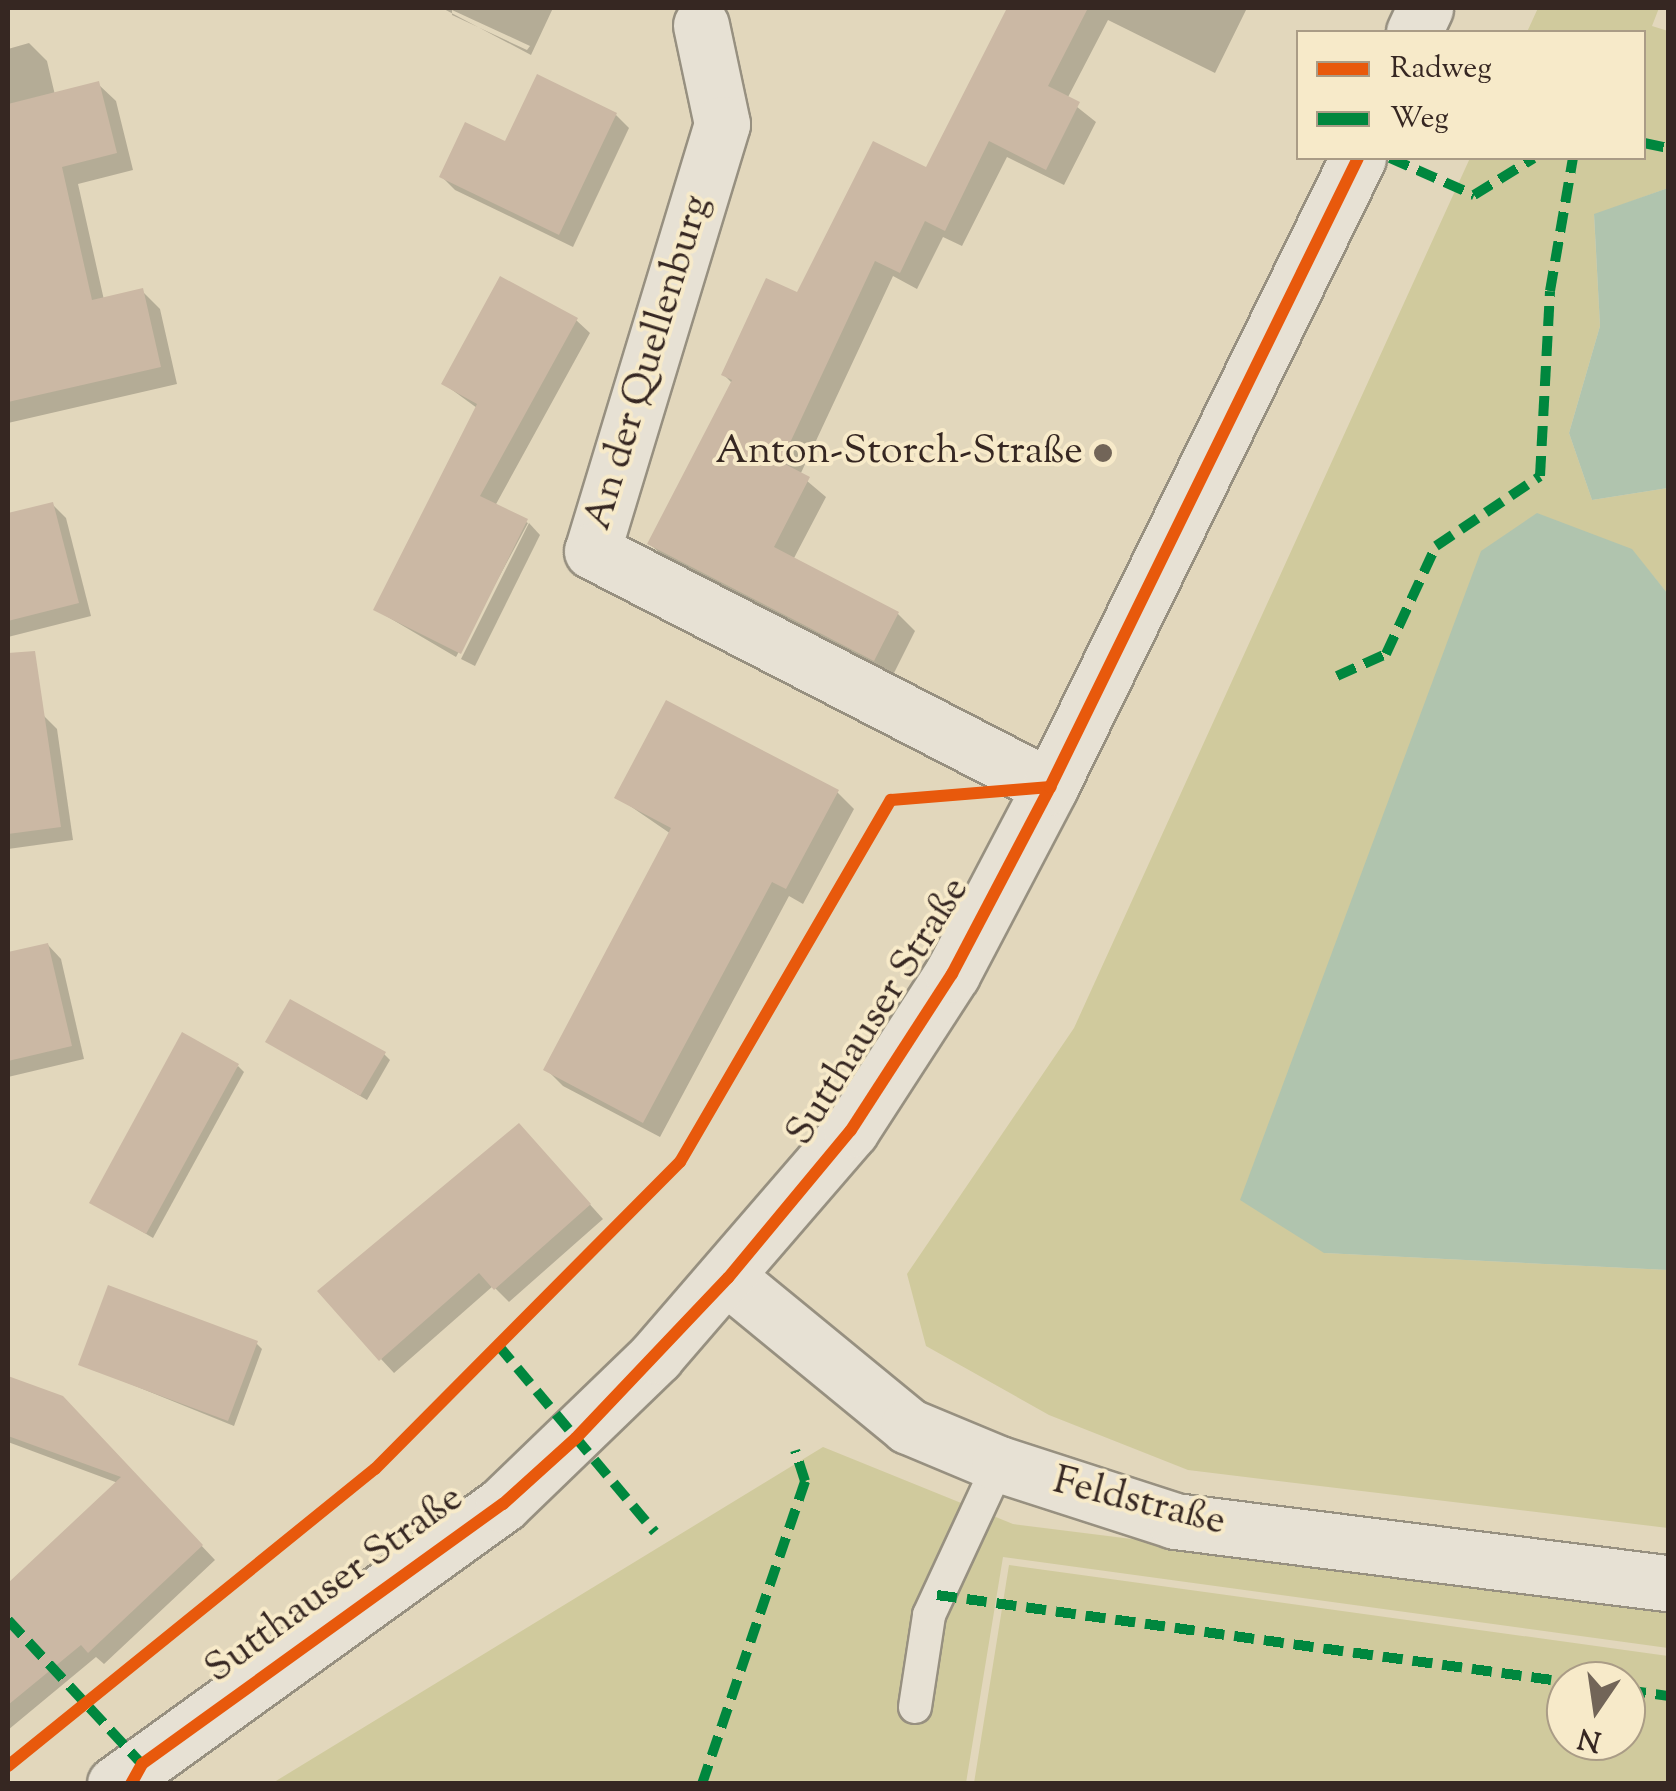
<!DOCTYPE html>
<meta charset="utf-8">
<style>
body{margin:0}
#map{position:relative;width:1676px;height:1791px;overflow:hidden;background:#e2d7bc;font-family:"Sorts Mill Goudy",serif}
div>[style]{position:absolute}
.green>*{inset:0;background:#d0ca9d}
.water>*{inset:0;background:#b0c4ae}
.shadow>*{inset:0;background:#0003}
.building>*{inset:0;background:#cbb8a4}
.roads{filter:drop-shadow(2px 0 #979080) drop-shadow(-2px 0 #979080) drop-shadow(0 2px #979080) drop-shadow(0 -2px #979080)}
.service>*{height:32px;margin:-16px;padding:0 16px;transform-origin:16px;border-radius:16px;background:#e7e1d4}
.minor>*{height:55px;margin:-27.5px;padding:0 27.5px;transform-origin:27.5px;border-radius:27.5px;background:#e7e1d4}
.tertiary>*{height:55px;margin:-27.5px;padding:0 27.5px;transform-origin:27.5px;border-radius:27.5px;background:#e7e1d4}
.quiet>*{height:10px;margin-top:-5px;transform-origin:0;background:repeating-linear-gradient(90deg,#00873e 0 20px,transparent 0 30px)}
.cycleway>*{height:12px;margin:-6px;padding:0 6px;transform-origin:6px;border-radius:6px;background:#e8590c}
.dots>*{width:28px;height:28px;translate:-50% -50%;box-sizing:border-box;border:5px solid #f7eac9;border-radius:50%}
span{translate:-50% -50%;white-space:nowrap;text-align:center;line-height:1.15;-webkit-text-stroke:8px #f7eac9;paint-order:stroke}
.street-label{font-size:40px;color:#362722}
.poi-label{font-size:40px;color:#362722}
.right{translate:-100% -50%;text-align:right}
.frame{position:absolute;inset:0;border:10px solid #362722;pointer-events:none}
.legend{position:absolute;left:1296px;top:30px;width:350px;height:130px;box-sizing:border-box;background:#f7eac9;border:2px solid #aa9c86;margin:0;padding:12px 18px;list-style:none;font-size:30px;color:#362722}
.legend li{display:flex;align-items:center;gap:20px;height:50px}
.legend b{width:50px;border:2px solid #aa9c86}
.north{position:absolute;left:1546px;top:1661px;width:100px;height:100px;box-sizing:border-box;background:#f7eac9;border:2px solid #aa9c86;border-radius:50%;rotate:193deg;font-size:28px;font-weight:700;line-height:40px;text-align:center;color:#362722}
.north::after{content:'';display:block;margin:auto;width:35px;height:45px;background:#726558;clip-path:polygon(50% 0,100% 100%,50% 72%,0 100%)}
</style>
<div id="map">
<div class="green">
<i style="clip-path:polygon(1538px 8px,1659px 8px,1652px 26px,1668px 31px,1668px 188px,1594px 215px,1600px 326px,1569px 433px,1592px 500px,1668px 488px,1668px 594px,1631px 549px,1324px 1253px,1668px 1270px,1668px 1528px,1188px 1470px,1049px 1415px,926px 1346px,907px 1274px,1074px 1028px,1470px 158px,1644px 158px,1644px 32px,1527px 32px)"></i>
<i style="clip-path:polygon(823px 1447px,1013px 1524px,1668px 1606px,1668px 1648px,1003px 1557px,966px 1783px,271px 1784px)"></i>
<i style="clip-path:polygon(evenodd,1009px 1565px,1668px 1656px,1668px 1783px,974px 1783px,1009px 1565px,1566px 1681px,1626px 1681px,1626px 1741px,1566px 1741px,1566px 1681px)"></i>
</div>
<div class="water">
<i style="clip-path:polygon(1668px 188px,1668px 488px,1592px 500px,1569px 433px,1600px 326px,1594px 214px)"></i>
<i style="clip-path:polygon(1537px 513px,1632px 549px,1668px 594px,1668px 1270px,1324px 1253px,1240px 1200px,1481px 551px)"></i>
</div>
<div class="shadow">
<i style="clip-path:polygon(evenodd,442px 8px,553px 8px,531px 55px,442px 8px,452px 10px,530px 46px,527px 50px,452px 15px,452px 10px)"></i>
<i style="clip-path:polygon(1033px 8px,1247px 8px,1215px 73px,1108px 20px,1067px 99px,1096px 122px,1064px 185px,1007px 157px,962px 246px,943px 237px,917px 289px,893px 276px,800px 475px,826px 497px,793px 560px,898px 614px,915px 631px,892px 677px,668px 561px,650px 544px,733px 384px,724px 375px,927px 170px)"></i>
<i style="clip-path:polygon(29px 43px,47px 61px,55px 95px,98px 84px,116px 101px,133px 170px,78px 184px,104px 300px,142px 291px,160px 309px,177px 384px,8px 423px,8px 49px)"></i>
<i style="clip-path:polygon(616px 115px,629px 128px,573px 247px,455px 190px,442px 177px,506px 144px)"></i>
<i style="clip-path:polygon(576px 320px,590px 333px,495px 506px,528px 523px,456px 657px,376px 610px,477px 408px,444px 384px)"></i>
<i style="clip-path:polygon(53px 505px,66px 518px,91px 616px,8px 637px,8px 516px)"></i>
<i style="clip-path:polygon(529px 523px,540px 535px,475px 666px,461px 659px)"></i>
<i style="clip-path:polygon(43px 715px,57px 729px,73px 840px,8px 849px,8px 721px)"></i>
<i style="clip-path:polygon(837px 792px,854px 809px,803px 904px,789px 896px,660px 1137px,563px 1086px,546px 1069px,671px 834px,617px 797px)"></i>
<i style="clip-path:polygon(48px 945px,61px 959px,84px 1059px,8px 1077px,8px 955px)"></i>
<i style="clip-path:polygon(268px 1042px,384px 1054px,390px 1060px,367px 1100px)"></i>
<i style="clip-path:polygon(238px 1066px,244px 1072px,153px 1238px,92px 1202px)"></i>
<i style="clip-path:polygon(532px 1140px,603px 1219px,509px 1302px,493px 1286px,394px 1373px,381px 1359px)"></i>
<i style="clip-path:polygon(256px 1343px,262px 1349px,234px 1426px,81px 1364px)"></i>
<i style="clip-path:polygon(8px 1381px,62px 1398px,215px 1560px,104px 1664px,96px 1657px,8px 1730px,8px 1587px,118px 1483px,8px 1442px)"></i>
</div>
<div class="building">
<i style="clip-path:polygon(1007px 8px,1088px 8px,1048px 86px,1080px 102px,1046px 170px,989px 141px,945px 231px,925px 221px,900px 273px,875px 261px,781px 462px,810px 477px,774px 547px,899px 612px,874px 661px,647px 544px,732px 380px,721px 375px,766px 278px,797px 292px,873px 141px,926px 167px)"></i>
<i style="clip-path:polygon(537px 74px,617px 113px,559px 235px,439px 177px,465px 122px,505px 141px)"></i>
<i style="clip-path:polygon(99px 81px,117px 153px,62px 167px,92px 300px,143px 288px,161px 367px,8px 402px,8px 104px)"></i>
<i style="clip-path:polygon(500px 276px,578px 318px,480px 496px,528px 519px,461px 654px,373px 610px,477px 404px,441px 384px)"></i>
<i style="clip-path:polygon(53px 502px,79px 603px,8px 621px,8px 513px)"></i>
<i style="clip-path:polygon(35px 651px,61px 827px,8px 834px,8px 653px)"></i>
<i style="clip-path:polygon(666px 700px,839px 790px,786px 889px,772px 882px,643px 1123px,543px 1070px,671px 828px,614px 798px)"></i>
<i style="clip-path:polygon(48px 943px,72px 1046px,8px 1061px,8px 952px)"></i>
<i style="clip-path:polygon(290px 999px,386px 1052px,360px 1096px,265px 1042px)"></i>
<i style="clip-path:polygon(182px 1032px,239px 1064px,146px 1234px,89px 1203px)"></i>
<i style="clip-path:polygon(519px 1123px,591px 1204px,494px 1290px,479px 1273px,379px 1361px,317px 1291px)"></i>
<i style="clip-path:polygon(108px 1285px,258px 1341px,228px 1421px,78px 1365px)"></i>
<i style="clip-path:polygon(8px 1376px,63px 1396px,203px 1545px,88px 1653px,81px 1645px,8px 1705px,8px 1583px,121px 1477px,8px 1436px)"></i>
</div>
<div class="roads">
<div class="service">
<i style="left:915px;top:1707px;width:93px;rotate:-81.3deg"></i>
<i style="left:929px;top:1615px;width:166px;rotate:-65.1deg"></i>
</div>
<div class="minor">
<i style="left:701px;top:25px;width:101px;rotate:78deg"></i>
<i style="left:722px;top:124px;width:446px;rotate:106.9deg"></i>
<i style="left:592px;top:551px;width:515px;rotate:27.26deg"></i>
<i style="left:728px;top:1278px;width:233px;rotate:39.4deg"></i>
<i style="left:908px;top:1426px;width:99px;rotate:22.7deg"></i>
<i style="left:999px;top:1464px;width:185px;rotate:17.9deg"></i>
<i style="left:1175px;top:1521px;width:497px;rotate:7.2deg"></i>
</div>
<div class="tertiary">
<i style="left:1414px;top:32px;width:26px;rotate:-65deg"></i>
<i style="left:115px;top:1784px;width:478px;rotate:-35.8deg"></i>
<i style="left:503px;top:1504px;width:213px;rotate:-44deg"></i>
<i style="left:656px;top:1356px;width:298px;rotate:-49.2deg"></i>
<i style="left:851px;top:1130px;width:186px;rotate:-57.1deg"></i>
<i style="left:952px;top:974px;width:211px;rotate:-62.3deg"></i>
<i style="left:1050px;top:787px;width:700px;rotate:-63.91deg"></i>
</div>
</div>
<div class="quiet">
<i style="left:1644px;top:143px;width:25px;rotate:12deg"></i>
<i style="left:1390px;top:158px;width:92px;rotate:23.8deg"></i>
<i style="left:1474px;top:195px;width:70px;rotate:-31.7deg"></i>
<i style="left:1337px;top:676px;width:54px;rotate:-24.2deg"></i>
<i style="left:1386px;top:654px;width:119px;rotate:-65.2deg"></i>
<i style="left:1436px;top:546px;width:125px;rotate:-33.9deg"></i>
<i style="left:1540px;top:476px;width:185px;rotate:-86.9deg"></i>
<i style="left:1550px;top:291px;width:135px;rotate:-80.2deg"></i>
<i style="left:498px;top:1345px;width:244px;rotate:50deg"></i>
<i style="left:937px;top:1595px;width:635px;rotate:7.87deg"></i>
<i style="left:8px;top:1620px;width:197px;rotate:47.1deg"></i>
<i style="left:1626px;top:1690px;width:42px;rotate:8.1deg"></i>
<i style="left:702px;top:1784px;width:320px;rotate:-71.2deg"></i>
<i style="left:805px;top:1481px;width:32px;rotate:-108deg"></i>
</div>
<div class="cycleway">
<i style="left:8px;top:1766px;width:472px;rotate:-39deg"></i>
<i style="left:375px;top:1469px;width:433px;rotate:-45.2deg"></i>
<i style="left:680px;top:1162px;width:419px;rotate:-59.8deg"></i>
<i style="left:891px;top:800px;width:160px;rotate:-4.7deg"></i>
<i style="left:131px;top:1784px;width:23px;rotate:-61deg"></i>
<i style="left:142px;top:1764px;width:445px;rotate:-35.8deg"></i>
<i style="left:503px;top:1504px;width:98px;rotate:-42.1deg"></i>
<i style="left:576px;top:1438px;width:221px;rotate:-46.5deg"></i>
<i style="left:728px;top:1278px;width:192px;rotate:-50.3deg"></i>
<i style="left:851px;top:1130px;width:186px;rotate:-57.1deg"></i>
<i style="left:952px;top:974px;width:211px;rotate:-62.3deg"></i>
<i style="left:1050px;top:787px;width:700px;rotate:-63.91deg"></i>
</div>
<div class="dots">
<i style="left:1103px;top:453px;background:#726558"></i>
</div>
<div class="street-label">
<span style="left:649px;top:363px;rotate:-73deg">An der Quellenburg</span>
<span style="left:879px;top:1012px;rotate:-58deg">Sutthauser Straße</span>
<span style="left:1139px;top:1503px;rotate:14deg">Feldstraße</span>
<span style="left:335px;top:1585px;rotate:-36deg">Sutthauser Straße</span>
</div>
<div class="poi-label">
<span class="right" style="left:1083px;top:453px">Anton-Storch-Straße</span>
</div>
<div class="frame"></div>
<ul class="legend">
<li><b style="height:12px;background:#e8590c"></b>Radweg</li>
<li><b style="height:12px;background:#00873e"></b>Weg</li>
</ul>
<div class="north">N</div>
</div>
